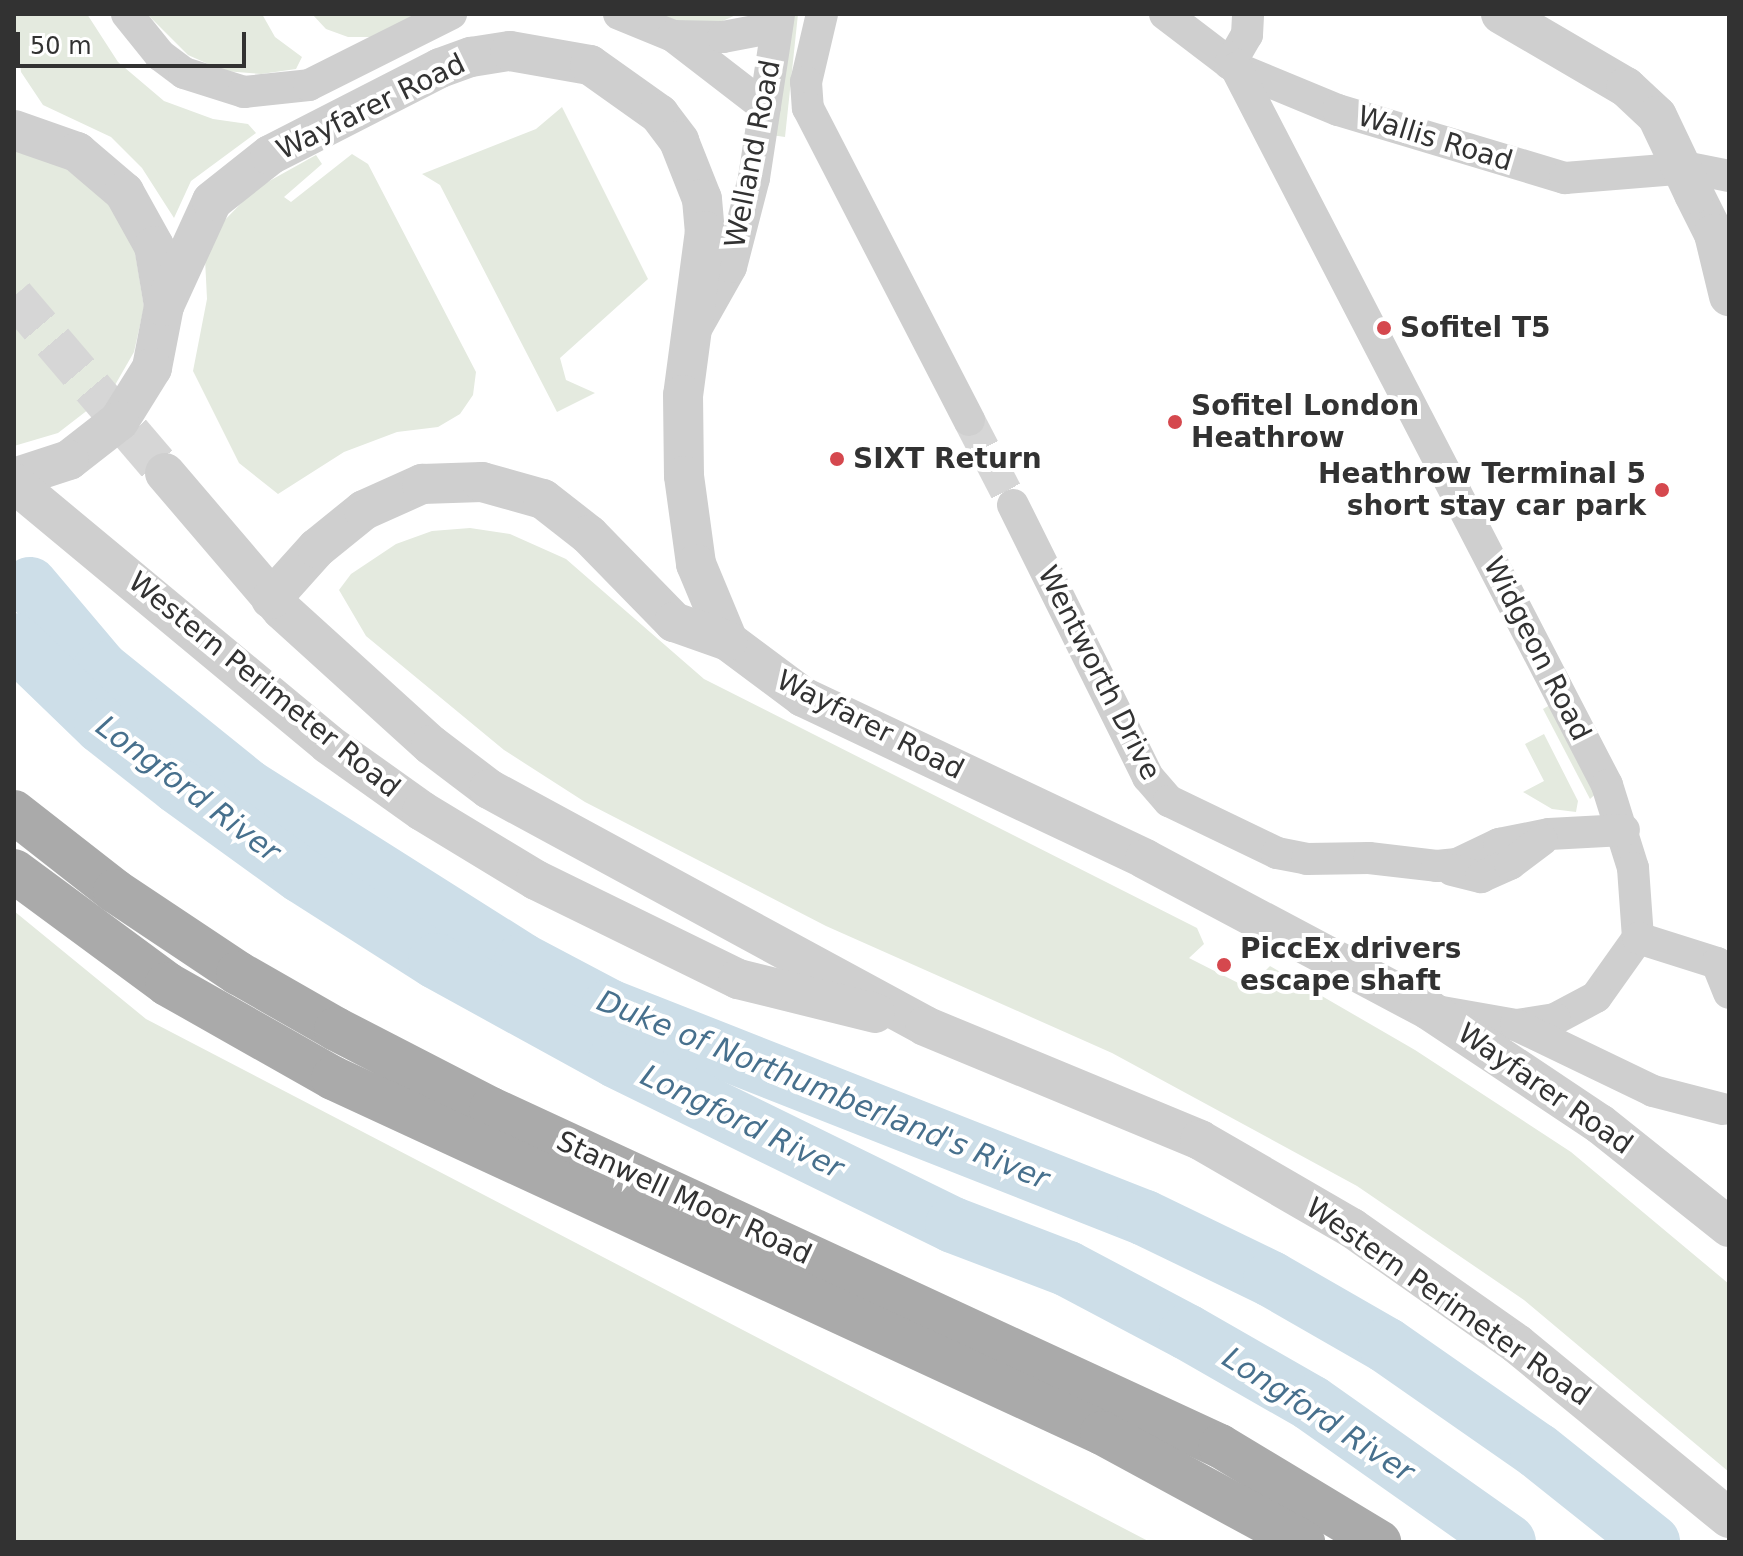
<!DOCTYPE html>
<style>
body{margin:0}
#map{position:relative;width:1743px;height:1556px;overflow:hidden;background:#fff;font-family:"DejaVu Sans",sans-serif}
div>[style]{position:absolute}
.green>*{inset:0;background:#e4eadf}
.river>*{height:56px;margin:-28px;padding:0 28px;transform-origin:28px;border-radius:28px;background:#cddee8}
.minor-tunnel>*{height:32px;margin-top:-16px;transform-origin:0;background:repeating-linear-gradient(90deg,#d6d6d6 0 32px,transparent 0 48px)}
.tertiary-tunnel>*{height:40px;margin-top:-20px;transform-origin:0;background:repeating-linear-gradient(90deg,#d6d6d6 0 40px,transparent 0 60px)}
.minor>*{height:32px;margin:-16px;padding:0 16px;transform-origin:16px;border-radius:16px;background:#cfcfcf}
.tertiary>*{height:40px;margin:-20px;padding:0 20px;transform-origin:20px;border-radius:20px;background:#cfcfcf}
.primary>*{height:44px;margin:-22px;padding:0 22px;transform-origin:22px;border-radius:22px;background:#aaa}
.tertiary-bridge>*{height:40px;margin:-20px;padding:0 20px;transform-origin:20px;border-radius:20px;background:#cfcfcf}
.dots>*{width:22px;height:22px;translate:-50% -50%;box-sizing:border-box;border:4px solid #fff;border-radius:50%}
span{translate:-50% -50%;white-space:nowrap;text-align:center;line-height:1.15;-webkit-text-stroke:8px #fff;paint-order:stroke}
.street-label{font-size:28px;color:#323232}
.poi-label{font-size:28px;color:#323232;font-weight:700}
.left{translate:0 -50%;text-align:left}
.right{translate:-100% -50%;text-align:right}
.water-label{font-size:30px;color:#47708d;font-style:italic}
.frame{position:absolute;inset:0;border:16px solid #323232;pointer-events:none}
.scale{position:absolute;left:16px;top:32px;width:230px;height:36px;box-sizing:border-box;border:4px solid #323232;border-top:0;padding-left:10px;font-size:24px;line-height:28px;white-space:nowrap;color:#323232;-webkit-text-stroke:6px #fff;paint-order:stroke}
</style>
<div id="map">
<div class="green">
<i style="clip-path:polygon(87px 14px,118px 62px,164px 101px,213px 119px,248px 124px,256px 133px,191px 181px,174px 218px,142px 168px,111px 137px,43px 105px,21px 72px,14px 16px)"></i>
<i style="clip-path:polygon(147px 14px,262px 14px,275px 37px,302px 57px,296px 69px,261px 74px,224px 71px,188px 55px)"></i>
<i style="clip-path:polygon(312px 14px,422px 14px,372px 37px,348px 37px,326px 29px)"></i>
<i style="clip-path:polygon(655px 14px,738px 14px,714px 25px,693px 26px)"></i>
<i style="clip-path:polygon(783px 14px,798px 14px,785px 137px,764px 134px)"></i>
<i style="clip-path:polygon(562px 107px,648px 279px,560px 358px,566px 380px,595px 393px,557px 412px,440px 185px,422px 174px,536px 129px)"></i>
<i style="clip-path:polygon(14px 149px,54px 160px,109px 201px,133px 240px,144px 307px,134px 352px,111px 392px,58px 433px,14px 446px)"></i>
<i style="clip-path:polygon(352px 154px,368px 164px,476px 372px,473px 395px,460px 414px,438px 427px,397px 432px,344px 452px,278px 494px,239px 463px,193px 371px,207px 299px,205px 259px,221px 224px,255px 189px,316px 155px,322px 164px,284px 197px,291px 202px)"></i>
<i style="clip-path:polygon(470px 528px,510px 534px,566px 559px,704px 679px,1197px 928px,1204px 944px,1189px 958px,1256px 992px,1259px 986px,1253px 983px,1270px 966px,1415px 1050px,1571px 1152px,1729px 1284px,1729px 1472px,1524px 1300px,1357px 1186px,1112px 1053px,826px 926px,585px 802px,504px 750px,366px 636px,339px 590px,351px 574px,396px 544px,432px 531px)"></i>
<i style="clip-path:polygon(1562px 698px,1599px 791px,1590px 799px,1543px 709px)"></i>
<i style="clip-path:polygon(1544px 734px,1578px 801px,1576px 812px,1552px 809px,1523px 792px,1544px 781px,1525px 744px)"></i>
<i style="clip-path:polygon(14px 911px,146px 1019px,1150px 1542px,14px 1542px)"></i>
</div>
<div class="river">
<i style="left:30px;top:585px;width:110px;rotate:49.8deg"></i>
<i style="left:101px;top:669px;width:188px;rotate:38.9deg"></i>
<i style="left:247px;top:787px;width:325px;rotate:32.3deg"></i>
<i style="left:522px;top:961px;width:98px;rotate:27.9deg"></i>
<i style="left:609px;top:1007px;width:576px;rotate:21.49deg"></i>
<i style="left:1145px;top:1218px;width:140px;rotate:25.8deg"></i>
<i style="left:1271px;top:1279px;width:133px;rotate:29.9deg"></i>
<i style="left:1386px;top:1345px;width:185px;rotate:34.9deg"></i>
<i style="left:1538px;top:1451px;width:146px;rotate:38.6deg"></i>
<i style="left:14px;top:641px;width:122px;rotate:44deg"></i>
<i style="left:102px;top:726px;width:97px;rotate:38.3deg"></i>
<i style="left:178px;top:786px;width:152px;rotate:35.9deg"></i>
<i style="left:301px;top:875px;width:160px;rotate:32.5deg"></i>
<i style="left:436px;top:961px;width:205px;rotate:28.8deg"></i>
<i style="left:616px;top:1060px;width:375px;rotate:26.1deg"></i>
<i style="left:953px;top:1225px;width:123px;rotate:20.9deg"></i>
<i style="left:1068px;top:1269px;width:135px;rotate:27.9deg"></i>
<i style="left:1187px;top:1332px;width:143px;rotate:29.8deg"></i>
<i style="left:1311px;top:1403px;width:241px;rotate:35.2deg"></i>
</div>
<div class="minor-tunnel">
<i style="left:969px;top:420px;width:96px;rotate:62.6deg"></i>
</div>
<div class="tertiary-tunnel">
<i style="left:14px;top:296px;width:233px;rotate:49.5deg"></i>
</div>
<div class="minor">
<i style="left:127px;top:14px;width:53px;rotate:51.2deg"></i>
<i style="left:160px;top:55px;width:30px;rotate:37deg"></i>
<i style="left:184px;top:73px;width:63px;rotate:17.6deg"></i>
<i style="left:244px;top:92px;width:65px;rotate:-6.1deg"></i>
<i style="left:309px;top:85px;width:159px;rotate:-26.6deg"></i>
<i style="left:619px;top:14px;width:58px;rotate:22.2deg"></i>
<i style="left:673px;top:36px;width:116px;rotate:37.7deg"></i>
<i style="left:822px;top:14px;width:70px;rotate:103.2deg"></i>
<i style="left:806px;top:82px;width:26px;rotate:86deg"></i>
<i style="left:808px;top:108px;width:351px;rotate:62.7deg"></i>
<i style="left:1165px;top:14px;width:89px;rotate:37.3deg"></i>
<i style="left:1236px;top:68px;width:110px;rotate:22.4deg"></i>
<i style="left:1338px;top:110px;width:237px;rotate:16.7deg"></i>
<i style="left:1565px;top:178px;width:124px;rotate:-4.6deg"></i>
<i style="left:1689px;top:168px;width:41px;rotate:11.3deg"></i>
<i style="left:673px;top:36px;width:50px;rotate:1.1deg"></i>
<i style="left:723px;top:37px;width:54px;rotate:-10.7deg"></i>
<i style="left:1230px;top:64px;width:34px;rotate:-60deg"></i>
<i style="left:1247px;top:35px;width:21px;rotate:-87deg"></i>
<i style="left:1236px;top:68px;width:807px;rotate:62.64deg"></i>
<i style="left:1607px;top:785px;width:87px;rotate:72.6deg"></i>
<i style="left:1633px;top:868px;width:70px;rotate:85.9deg"></i>
<i style="left:1638px;top:938px;width:72px;rotate:125.4deg"></i>
<i style="left:1596px;top:997px;width:47px;rotate:151.8deg"></i>
<i style="left:1555px;top:1019px;width:39px;rotate:171deg"></i>
<i style="left:1516px;top:1025px;width:81px;rotate:-170.1deg"></i>
<i style="left:695px;top:331px;width:73px;rotate:-60.6deg"></i>
<i style="left:731px;top:267px;width:92px;rotate:-75.5deg"></i>
<i style="left:754px;top:178px;width:166px;rotate:-81.3deg"></i>
<i style="left:1013px;top:505px;width:304px;rotate:63.6deg"></i>
<i style="left:1148px;top:777px;width:32px;rotate:49deg"></i>
<i style="left:1169px;top:801px;width:120px;rotate:25.7deg"></i>
<i style="left:1277px;top:853px;width:31px;rotate:11deg"></i>
<i style="left:1307px;top:859px;width:62px;rotate:-0.9deg"></i>
<i style="left:1369px;top:858px;width:68px;rotate:6.7deg"></i>
<i style="left:1437px;top:866px;width:20px;rotate:-6deg"></i>
<i style="left:1457px;top:864px;width:47px;rotate:-25.5deg"></i>
<i style="left:1499px;top:844px;width:51px;rotate:-11.3deg"></i>
<i style="left:1549px;top:834px;width:75px;rotate:-3.1deg"></i>
<i style="left:1452px;top:870px;width:30px;rotate:14deg"></i>
<i style="left:1481px;top:877px;width:32px;rotate:-24deg"></i>
<i style="left:1510px;top:864px;width:40px;rotate:-37deg"></i>
<i style="left:1638px;top:938px;width:83px;rotate:17.6deg"></i>
<i style="left:1717px;top:963px;width:32px;rotate:68deg"></i>
<i style="left:1516px;top:1025px;width:152px;rotate:25.7deg"></i>
<i style="left:1653px;top:1091px;width:72px;rotate:14.4deg"></i>
</div>
<div class="tertiary">
<i style="left:14px;top:130px;width:67px;rotate:19.2deg"></i>
<i style="left:77px;top:152px;width:62px;rotate:40.4deg"></i>
<i style="left:124px;top:192px;width:62px;rotate:60.9deg"></i>
<i style="left:154px;top:246px;width:61px;rotate:80.5deg"></i>
<i style="left:164px;top:306px;width:63px;rotate:101deg"></i>
<i style="left:152px;top:368px;width:62px;rotate:121.9deg"></i>
<i style="left:119px;top:421px;width:63px;rotate:142deg"></i>
<i style="left:69px;top:460px;width:58px;rotate:161.9deg"></i>
<i style="left:1694px;top:194px;width:45px;rotate:63.4deg"></i>
<i style="left:1714px;top:234px;width:64px;rotate:76.4deg"></i>
<i style="left:164px;top:306px;width:115px;rotate:-65.4deg"></i>
<i style="left:212px;top:201px;width:74px;rotate:-38.4deg"></i>
<i style="left:270px;top:155px;width:191px;rotate:-27.1deg"></i>
<i style="left:440px;top:68px;width:33px;rotate:-20deg"></i>
<i style="left:471px;top:57px;width:39px;rotate:-9deg"></i>
<i style="left:510px;top:51px;width:81px;rotate:9.9deg"></i>
<i style="left:590px;top:65px;width:85px;rotate:35.4deg"></i>
<i style="left:659px;top:114px;width:34px;rotate:53deg"></i>
<i style="left:679px;top:141px;width:62px;rotate:68.4deg"></i>
<i style="left:702px;top:199px;width:32px;rotate:85deg"></i>
<i style="left:705px;top:231px;width:165px;rotate:97.6deg"></i>
<i style="left:683px;top:395px;width:81px;rotate:89.3deg"></i>
<i style="left:684px;top:476px;width:89px;rotate:82.2deg"></i>
<i style="left:696px;top:564px;width:83px;rotate:67.4deg"></i>
<i style="left:728px;top:641px;width:94px;rotate:36.7deg"></i>
<i style="left:803px;top:697px;width:378px;rotate:25.3deg"></i>
<i style="left:1145px;top:859px;width:322px;rotate:28deg"></i>
<i style="left:1429px;top:1010px;width:206px;rotate:33.7deg"></i>
<i style="left:1600px;top:1124px;width:165px;rotate:38.6deg"></i>
<i style="left:165px;top:473px;width:180px;rotate:49.5deg"></i>
<i style="left:282px;top:610px;width:201px;rotate:42.2deg"></i>
<i style="left:431px;top:745px;width:73px;rotate:37.2deg"></i>
<i style="left:489px;top:789px;width:496px;rotate:28.5deg"></i>
<i style="left:925px;top:1026px;width:298px;rotate:22.5deg"></i>
<i style="left:1200px;top:1140px;width:176px;rotate:30.1deg"></i>
<i style="left:1352px;top:1228px;width:202px;rotate:35.1deg"></i>
<i style="left:1517px;top:1344px;width:274px;rotate:39.4deg"></i>
<i style="left:14px;top:483px;width:408px;rotate:39.7deg"></i>
<i style="left:328px;top:744px;width:115px;rotate:35.5deg"></i>
<i style="left:422px;top:811px;width:133px;rotate:31.2deg"></i>
<i style="left:536px;top:880px;width:225px;rotate:26.1deg"></i>
<i style="left:738px;top:979px;width:141px;rotate:13.9deg"></i>
<i style="left:271px;top:599px;width:69px;rotate:-48deg"></i>
<i style="left:317px;top:548px;width:60px;rotate:-39deg"></i>
<i style="left:364px;top:510px;width:64px;rotate:-24.1deg"></i>
<i style="left:422px;top:484px;width:60px;rotate:-1.9deg"></i>
<i style="left:482px;top:482px;width:63px;rotate:15.6deg"></i>
<i style="left:543px;top:499px;width:58px;rotate:38deg"></i>
<i style="left:589px;top:535px;width:122px;rotate:45.7deg"></i>
<i style="left:674px;top:622px;width:57px;rotate:19.4deg"></i>
</div>
<div class="primary">
<i style="left:14px;top:812px;width:128px;rotate:38deg"></i>
<i style="left:115px;top:891px;width:148px;rotate:33.7deg"></i>
<i style="left:238px;top:973px;width:113px;rotate:29.7deg"></i>
<i style="left:336px;top:1029px;width:174px;rotate:27.3deg"></i>
<i style="left:491px;top:1109px;width:803px;rotate:24.81deg"></i>
<i style="left:1220px;top:1446px;width:186px;rotate:31.1deg"></i>
<i style="left:14px;top:871px;width:190px;rotate:36.4deg"></i>
<i style="left:167px;top:984px;width:191px;rotate:29.5deg"></i>
<i style="left:333px;top:1078px;width:847px;rotate:24.78deg"></i>
<i style="left:1102px;top:1433px;width:229px;rotate:28.5deg"></i>
</div>
<div class="tertiary-bridge">
<i style="left:1501px;top:14px;width:145px;rotate:30.3deg"></i>
<i style="left:1626px;top:87px;width:42px;rotate:43.1deg"></i>
<i style="left:1657px;top:116px;width:86px;rotate:64.6deg"></i>
</div>
<div class="dots">
<i style="left:1384px;top:328px;background:#d5484e"></i>
<i style="left:1175px;top:422px;background:#d5484e"></i>
<i style="left:837px;top:459px;background:#d5484e"></i>
<i style="left:1662px;top:490px;background:#d5484e"></i>
<i style="left:1224px;top:965px;background:#d5484e"></i>
</div>
<div class="street-label">
<span style="left:371px;top:107px;rotate:-26deg">Wayfarer Road</span>
<span style="left:1435px;top:139px;rotate:17deg">Wallis Road</span>
<span style="left:753px;top:154px;rotate:-79deg">Welland Road</span>
<span style="left:1537px;top:649px;rotate:63deg">Widgeon Road</span>
<span style="left:1099px;top:673px;rotate:63deg">Wentworth Drive</span>
<span style="left:264px;top:685px;rotate:39deg">Western Perimeter Road</span>
<span style="left:870px;top:725px;rotate:27deg">Wayfarer Road</span>
<span style="left:1545px;top:1089px;rotate:35deg">Wayfarer Road</span>
<span style="left:684px;top:1198px;rotate:25deg">Stanwell Moor Road</span>
<span style="left:1448px;top:1302px;rotate:35deg">Western Perimeter Road</span>
</div>
<div class="poi-label">
<span class="left" style="left:1400px;top:328px">Sofitel T5</span>
<span class="left" style="left:1191px;top:422px">Sofitel London<br>Heathrow</span>
<span class="left" style="left:853px;top:459px">SIXT Return</span>
<span class="right" style="left:1646px;top:490px">Heathrow Terminal 5<br>short stay car park</span>
<span class="left" style="left:1240px;top:965px">PiccEx drivers<br>escape shaft</span>
</div>
<div class="water-label">
<span style="left:188px;top:789px;rotate:37deg">Longford River</span>
<span style="left:823px;top:1090px;rotate:22deg">Duke of Northumberland's River</span>
<span style="left:742px;top:1122px;rotate:26deg">Longford River</span>
<span style="left:1318px;top:1415px;rotate:33deg">Longford River</span>
</div>
<div class="frame"></div>
<div class="scale">50 m</div>
</div>
